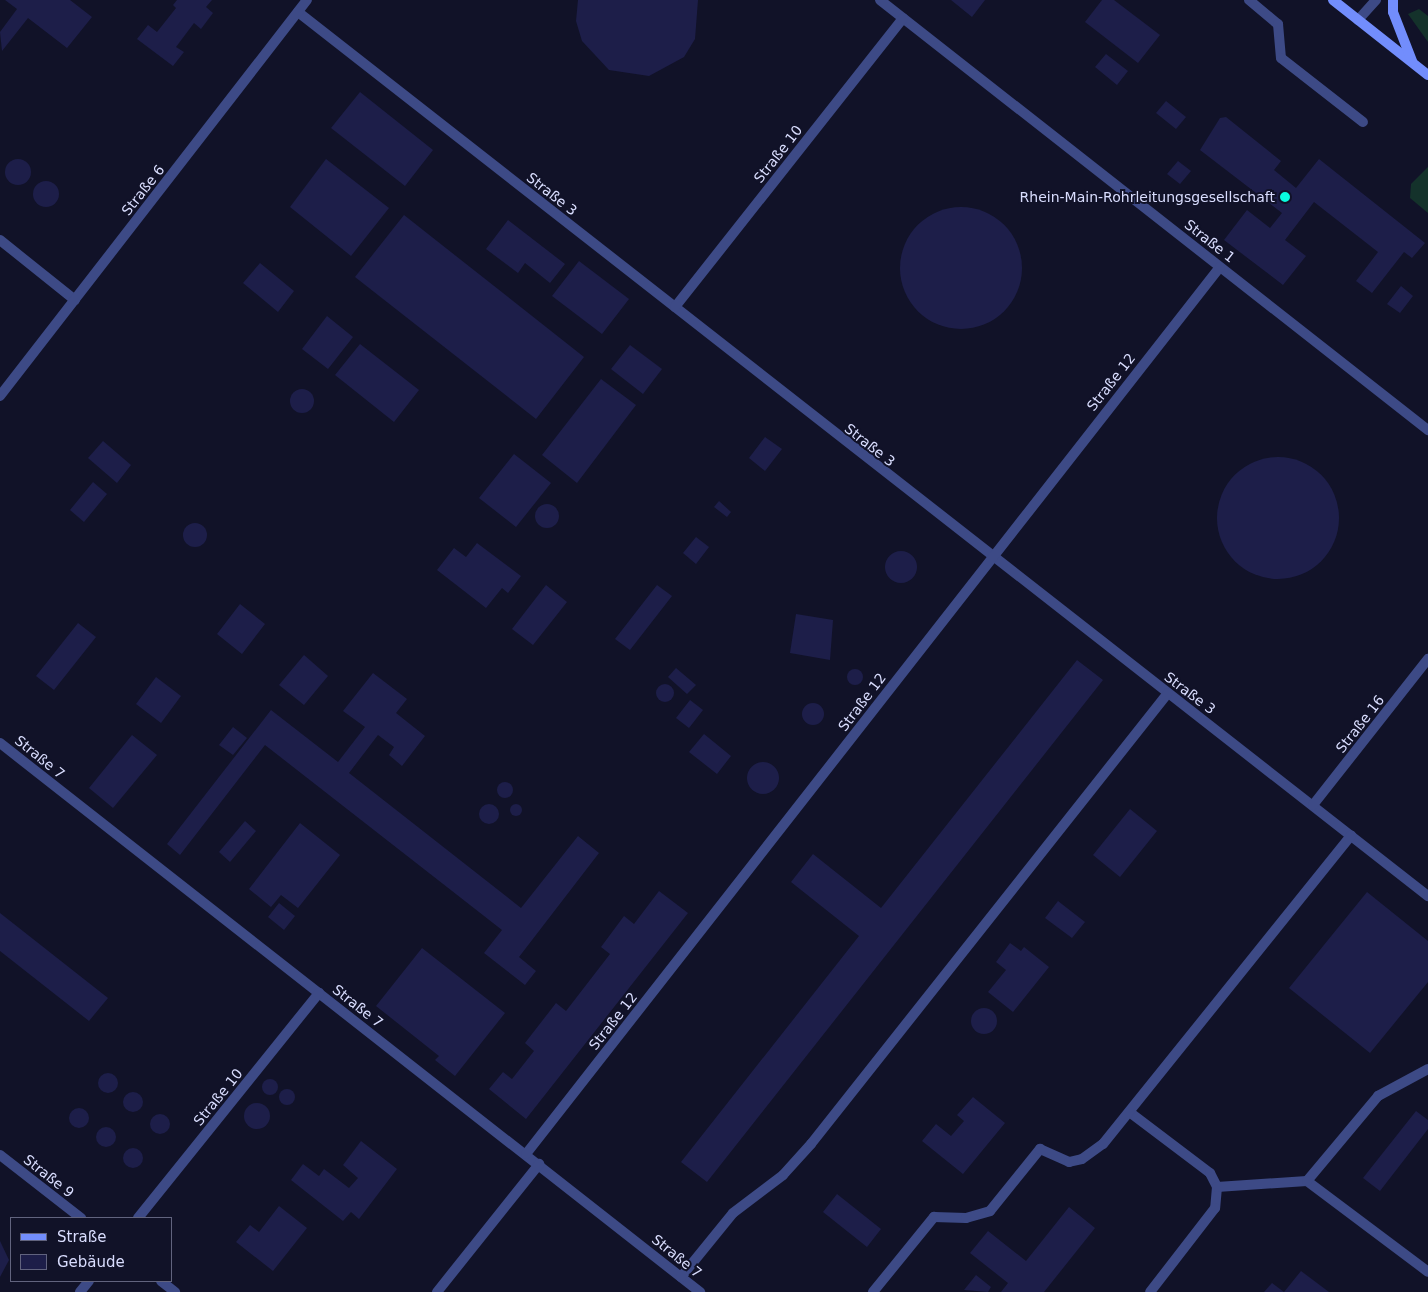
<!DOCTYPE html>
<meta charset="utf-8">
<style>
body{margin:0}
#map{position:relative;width:1428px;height:1292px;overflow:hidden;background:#111228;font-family:"DejaVu Sans",sans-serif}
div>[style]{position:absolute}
.green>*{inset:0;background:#14322b}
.building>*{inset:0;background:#1d1e49}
.round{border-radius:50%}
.service>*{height:10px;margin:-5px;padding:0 5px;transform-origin:5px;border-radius:5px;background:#3d4a86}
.minor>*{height:10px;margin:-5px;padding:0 5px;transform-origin:5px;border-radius:5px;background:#3d4a86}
.secondary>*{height:10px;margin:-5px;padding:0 5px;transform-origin:5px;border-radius:5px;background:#728dfc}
.dots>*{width:14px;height:14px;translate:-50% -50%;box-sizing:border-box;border:2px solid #111228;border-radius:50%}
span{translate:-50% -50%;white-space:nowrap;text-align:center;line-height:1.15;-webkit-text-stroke:4px #111228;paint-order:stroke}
.street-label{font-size:14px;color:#d9ddfe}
.poi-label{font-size:14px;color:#d9ddfe}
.right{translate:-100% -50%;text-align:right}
.legend{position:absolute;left:10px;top:1217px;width:162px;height:65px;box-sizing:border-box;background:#111228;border:1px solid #61637e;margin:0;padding:6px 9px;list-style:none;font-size:15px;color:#d9ddfe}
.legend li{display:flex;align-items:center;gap:10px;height:25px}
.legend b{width:25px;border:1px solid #61637e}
</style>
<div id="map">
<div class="green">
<i style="clip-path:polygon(1419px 9px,1428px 16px,1428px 42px,1408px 14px)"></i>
<i style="clip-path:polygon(1428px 167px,1428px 213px,1410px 198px,1411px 184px)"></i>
</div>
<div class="building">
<i style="clip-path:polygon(5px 0,70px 0,92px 17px,67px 48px,28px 18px,2px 51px,0 32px,17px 9px)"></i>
<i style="clip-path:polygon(177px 0,212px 0,206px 7px,213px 13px,201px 29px,194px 23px,176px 47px,184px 52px,173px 66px,137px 39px,148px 25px,157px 32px,176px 8px,173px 5px)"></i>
<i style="clip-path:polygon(578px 0,698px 0,695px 39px,684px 57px,649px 76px,609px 70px,582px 41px,576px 21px)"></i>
<i style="clip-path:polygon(951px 0,985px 0,972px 17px)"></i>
<i style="clip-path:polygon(1102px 0,1114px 0,1160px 35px,1138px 63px,1085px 22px)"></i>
<i style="clip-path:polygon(1106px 54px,1128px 71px,1117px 85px,1095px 67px)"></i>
<i style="clip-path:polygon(360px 92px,433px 150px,405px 186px,331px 128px)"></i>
<i style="clip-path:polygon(1166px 101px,1186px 117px,1176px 129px,1156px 113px)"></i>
<i style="clip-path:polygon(1226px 117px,1281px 161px,1274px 170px,1296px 188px,1319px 159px,1425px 243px,1412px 258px,1404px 252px,1372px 293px,1356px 281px,1378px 252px,1314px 202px,1285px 240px,1306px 256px,1283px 285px,1224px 240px,1247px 210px,1270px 228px,1282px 213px,1200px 150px,1220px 118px)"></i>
<i class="round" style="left:5px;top:159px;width:26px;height:26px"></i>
<i style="clip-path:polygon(326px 159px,389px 208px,351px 256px,290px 207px)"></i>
<i style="clip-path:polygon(1178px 161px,1191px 171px,1180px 184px,1167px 174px)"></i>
<i class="round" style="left:33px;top:181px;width:26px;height:26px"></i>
<i class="round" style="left:900px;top:207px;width:122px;height:122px"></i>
<i style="clip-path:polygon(404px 215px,584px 357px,536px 419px,355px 277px)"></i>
<i style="clip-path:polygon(508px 220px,565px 264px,550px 283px,525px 263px,518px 273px,486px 249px)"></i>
<i style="clip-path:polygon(579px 261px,629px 299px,602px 334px,552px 296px)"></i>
<i style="clip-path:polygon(260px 263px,294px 291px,278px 312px,243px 283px)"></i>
<i style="clip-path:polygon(1401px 286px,1413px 296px,1400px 313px,1387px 304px)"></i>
<i style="clip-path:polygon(327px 316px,353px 337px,328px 369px,302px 349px)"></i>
<i style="clip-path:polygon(360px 344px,419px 390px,394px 422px,335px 375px)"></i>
<i style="clip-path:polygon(630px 345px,662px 369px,643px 394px,611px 369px)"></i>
<i style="clip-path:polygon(601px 379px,636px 405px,577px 483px,542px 455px)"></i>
<i class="round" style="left:290px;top:389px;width:24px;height:24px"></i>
<i style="clip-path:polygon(765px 437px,782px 449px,765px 471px,749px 458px)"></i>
<i style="clip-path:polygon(103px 441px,131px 465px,117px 483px,88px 458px)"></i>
<i style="clip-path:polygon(514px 454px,551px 483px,516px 527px,479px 498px)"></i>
<i class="round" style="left:1217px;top:457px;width:122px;height:122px"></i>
<i style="clip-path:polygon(93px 482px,107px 494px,84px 522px,70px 510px)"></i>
<i style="clip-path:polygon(719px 501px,731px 512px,727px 517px,714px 507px)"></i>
<i class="round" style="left:535px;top:504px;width:24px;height:24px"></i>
<i class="round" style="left:183px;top:523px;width:24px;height:24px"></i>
<i style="clip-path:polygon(696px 537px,709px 547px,696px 564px,683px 553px)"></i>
<i style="clip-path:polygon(477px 543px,521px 576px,508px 593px,502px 588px,486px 608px,437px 570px,454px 548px,466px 557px)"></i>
<i class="round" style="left:885px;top:551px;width:32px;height:32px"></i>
<i style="clip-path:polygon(546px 585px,567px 602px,533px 645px,512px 629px)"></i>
<i style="clip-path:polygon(657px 585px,672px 596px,630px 650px,615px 639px)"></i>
<i style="clip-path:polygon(240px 604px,265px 624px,242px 654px,217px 634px)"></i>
<i style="clip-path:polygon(796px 614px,833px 620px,830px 660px,790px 653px)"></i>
<i style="clip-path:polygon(78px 623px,96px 637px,54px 690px,36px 676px)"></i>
<i style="clip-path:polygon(304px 655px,328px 676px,304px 705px,279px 685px)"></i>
<i style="clip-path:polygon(1077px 660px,1103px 680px,707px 1182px,681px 1162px,859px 936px,791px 882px,813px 854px,881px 908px)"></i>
<i style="clip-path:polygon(676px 668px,696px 685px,687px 694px,668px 677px)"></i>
<i class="round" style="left:847px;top:669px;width:16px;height:16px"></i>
<i style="clip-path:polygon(373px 673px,407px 699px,396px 713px,425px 736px,402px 766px,389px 755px,394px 747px,378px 735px,349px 773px,521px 908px,578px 836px,599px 853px,519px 957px,536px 971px,525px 985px,484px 953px,502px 930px,265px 745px,180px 855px,167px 844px,271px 710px,338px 762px,365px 727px,343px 711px)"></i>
<i style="clip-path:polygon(156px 677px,181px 696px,161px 723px,136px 704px)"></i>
<i class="round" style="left:656px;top:684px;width:18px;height:18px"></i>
<i style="clip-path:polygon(690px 700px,703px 710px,689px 728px,676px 718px)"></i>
<i class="round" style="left:802px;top:703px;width:22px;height:22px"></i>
<i style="clip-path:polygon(233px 727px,247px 738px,233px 755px,219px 745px)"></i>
<i style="clip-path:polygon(704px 734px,731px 756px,717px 774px,689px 752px)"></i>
<i style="clip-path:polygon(132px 735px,157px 755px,113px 808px,89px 788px)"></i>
<i class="round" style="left:747px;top:762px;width:32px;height:32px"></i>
<i class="round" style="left:497px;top:782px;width:16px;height:16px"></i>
<i class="round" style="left:510px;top:804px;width:12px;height:12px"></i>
<i class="round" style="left:479px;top:804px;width:20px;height:20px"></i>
<i style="clip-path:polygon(1130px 809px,1157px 831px,1120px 877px,1093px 855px)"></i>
<i style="clip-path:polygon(245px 821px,256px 831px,230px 862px,219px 852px)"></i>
<i style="clip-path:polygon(300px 823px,340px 855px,298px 908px,281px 895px,271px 907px,249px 889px)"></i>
<i style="clip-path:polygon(659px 891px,688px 913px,526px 1119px,489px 1089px,503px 1072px,512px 1079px,534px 1051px,525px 1043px,556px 1003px,566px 1011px,610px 954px,601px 947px,624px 916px,634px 924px)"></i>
<i style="clip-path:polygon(1367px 892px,1428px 941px,1428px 982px,1370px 1053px,1289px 988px)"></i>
<i style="clip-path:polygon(1058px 901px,1085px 922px,1072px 938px,1045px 918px)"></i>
<i style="clip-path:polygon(279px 903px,295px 916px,284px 930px,268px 917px)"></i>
<i style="clip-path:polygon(0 913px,108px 998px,89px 1021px,0 951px)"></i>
<i style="clip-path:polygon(1010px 943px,1021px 951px,1024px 947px,1049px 967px,1013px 1012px,988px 992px,1006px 970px,996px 962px)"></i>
<i style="clip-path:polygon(422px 948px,505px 1013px,455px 1076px,435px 1060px,439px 1056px,376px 1006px)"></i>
<i class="round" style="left:971px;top:1008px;width:26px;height:26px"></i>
<i class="round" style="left:98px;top:1073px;width:20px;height:20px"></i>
<i class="round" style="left:262px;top:1079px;width:16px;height:16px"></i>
<i class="round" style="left:279px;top:1089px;width:16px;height:16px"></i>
<i class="round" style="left:123px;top:1092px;width:20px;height:20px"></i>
<i style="clip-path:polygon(973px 1097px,1005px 1123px,963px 1174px,922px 1141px,936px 1124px,951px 1136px,964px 1121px,957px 1115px)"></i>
<i class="round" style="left:244px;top:1103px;width:26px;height:26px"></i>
<i class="round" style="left:69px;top:1108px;width:20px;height:20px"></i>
<i style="clip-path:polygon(1416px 1111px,1428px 1120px,1428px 1129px,1380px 1191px,1363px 1178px)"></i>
<i class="round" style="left:150px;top:1114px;width:20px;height:20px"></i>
<i class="round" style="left:96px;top:1127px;width:20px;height:20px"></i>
<i style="clip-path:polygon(361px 1141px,397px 1169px,359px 1219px,351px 1212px,343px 1221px,291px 1180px,303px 1164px,319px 1176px,324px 1169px,349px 1188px,358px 1178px,343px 1165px)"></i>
<i class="round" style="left:123px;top:1148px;width:20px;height:20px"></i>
<i style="clip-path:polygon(837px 1194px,881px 1229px,867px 1247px,823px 1212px)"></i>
<i style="clip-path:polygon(279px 1206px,307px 1228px,273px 1271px,236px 1242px,250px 1225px,259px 1232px)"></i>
<i style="clip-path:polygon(1069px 1207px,1095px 1228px,1044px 1292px,1001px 1292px,1008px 1283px,970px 1253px,988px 1231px,1026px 1261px)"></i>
<i style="clip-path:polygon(0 1241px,9px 1260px,0 1277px)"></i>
<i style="clip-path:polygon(1301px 1271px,1329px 1292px,1284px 1292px)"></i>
<i style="clip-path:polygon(976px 1275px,991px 1287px,988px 1292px,964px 1290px)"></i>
<i style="clip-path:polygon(1272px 1283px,1284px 1292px,1264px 1292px)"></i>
</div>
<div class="service">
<i style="left:880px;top:0;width:697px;rotate:38.12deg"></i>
<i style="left:1249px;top:0;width:38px;rotate:40deg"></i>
<i style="left:1278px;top:24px;width:34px;rotate:85deg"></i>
<i style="left:1281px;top:58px;width:104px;rotate:38deg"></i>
<i style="left:298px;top:12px;width:1435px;rotate:38.04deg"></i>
<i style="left:0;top:240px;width:96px;rotate:38.7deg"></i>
<i style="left:675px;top:307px;width:368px;rotate:-51.7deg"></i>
<i style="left:0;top:396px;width:501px;rotate:-52.22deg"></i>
<i style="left:0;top:743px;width:890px;rotate:38.11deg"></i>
<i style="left:1313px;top:805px;width:186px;rotate:-51.8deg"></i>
<i style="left:1132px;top:1114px;width:98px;rotate:37.1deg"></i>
<i style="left:1210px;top:1173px;width:16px;rotate:63deg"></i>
<i style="left:1217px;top:1187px;width:21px;rotate:95deg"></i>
<i style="left:1215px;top:1208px;width:106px;rotate:127.7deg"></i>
<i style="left:526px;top:1154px;width:1126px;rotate:-51.96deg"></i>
<i style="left:0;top:1155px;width:103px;rotate:37.9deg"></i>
<i style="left:1307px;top:1181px;width:151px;rotate:36.9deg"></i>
<i style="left:1217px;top:1187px;width:90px;rotate:-3.8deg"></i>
<i style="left:1307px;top:1181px;width:111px;rotate:-50.1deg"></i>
<i style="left:1378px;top:1096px;width:57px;rotate:-28.4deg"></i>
<i style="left:138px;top:1218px;width:289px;rotate:-51.2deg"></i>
<i style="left:681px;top:1277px;width:82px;rotate:-50.9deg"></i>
<i style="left:733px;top:1213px;width:63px;rotate:-37.2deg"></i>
<i style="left:783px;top:1175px;width:42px;rotate:-47.9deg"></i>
<i style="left:811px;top:1144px;width:575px;rotate:-51.64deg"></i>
<i style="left:161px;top:1281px;width:18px;rotate:38deg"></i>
<i style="left:80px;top:1292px;width:14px;rotate:-51deg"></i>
<i style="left:437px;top:1292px;width:164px;rotate:-51.4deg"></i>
<i style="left:873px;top:1292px;width:97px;rotate:-50.9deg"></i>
<i style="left:934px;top:1217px;width:32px;rotate:2deg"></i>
<i style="left:966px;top:1218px;width:25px;rotate:-16deg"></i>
<i style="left:990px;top:1211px;width:80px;rotate:-51.1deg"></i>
<i style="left:1040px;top:1149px;width:32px;rotate:24deg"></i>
<i style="left:1069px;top:1162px;width:13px;rotate:-13deg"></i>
<i style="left:1082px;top:1159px;width:26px;rotate:-36deg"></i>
<i style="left:1103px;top:1144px;width:396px;rotate:-51.2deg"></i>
</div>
<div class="minor">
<i style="left:1358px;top:20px;width:27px;rotate:-48deg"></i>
</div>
<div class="secondary">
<i style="left:1333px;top:0;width:121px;rotate:38.3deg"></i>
<i style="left:1393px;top:0;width:12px;rotate:90deg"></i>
<i style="left:1393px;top:12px;width:53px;rotate:68.8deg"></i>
</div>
<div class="dots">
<i style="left:1285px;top:197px;background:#09fade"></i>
</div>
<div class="street-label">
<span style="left:778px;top:154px;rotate:-52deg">Straße 10</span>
<span style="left:143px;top:190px;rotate:-52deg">Straße 6</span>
<span style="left:552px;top:194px;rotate:38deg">Straße 3</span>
<span style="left:1210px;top:241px;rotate:38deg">Straße 1</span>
<span style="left:1111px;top:382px;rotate:-52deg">Straße 12</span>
<span style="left:870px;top:445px;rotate:38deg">Straße 3</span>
<span style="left:1190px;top:693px;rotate:37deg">Straße 3</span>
<span style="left:862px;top:702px;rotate:-53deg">Straße 12</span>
<span style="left:1360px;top:724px;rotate:-52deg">Straße 16</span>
<span style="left:40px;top:757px;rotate:39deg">Straße 7</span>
<span style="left:358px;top:1006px;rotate:38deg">Straße 7</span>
<span style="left:613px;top:1021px;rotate:-52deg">Straße 12</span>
<span style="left:218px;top:1097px;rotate:-51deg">Straße 10</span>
<span style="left:49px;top:1176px;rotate:38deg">Straße 9</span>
<span style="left:677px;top:1256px;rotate:39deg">Straße 7</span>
</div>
<div class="poi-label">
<span class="right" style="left:1275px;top:197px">Rhein-Main-Rohrleitungsgesellschaft</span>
</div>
<ul class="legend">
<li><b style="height:6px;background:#728dfc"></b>Straße</li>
<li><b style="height:14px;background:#1d1e49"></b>Gebäude</li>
</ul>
</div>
